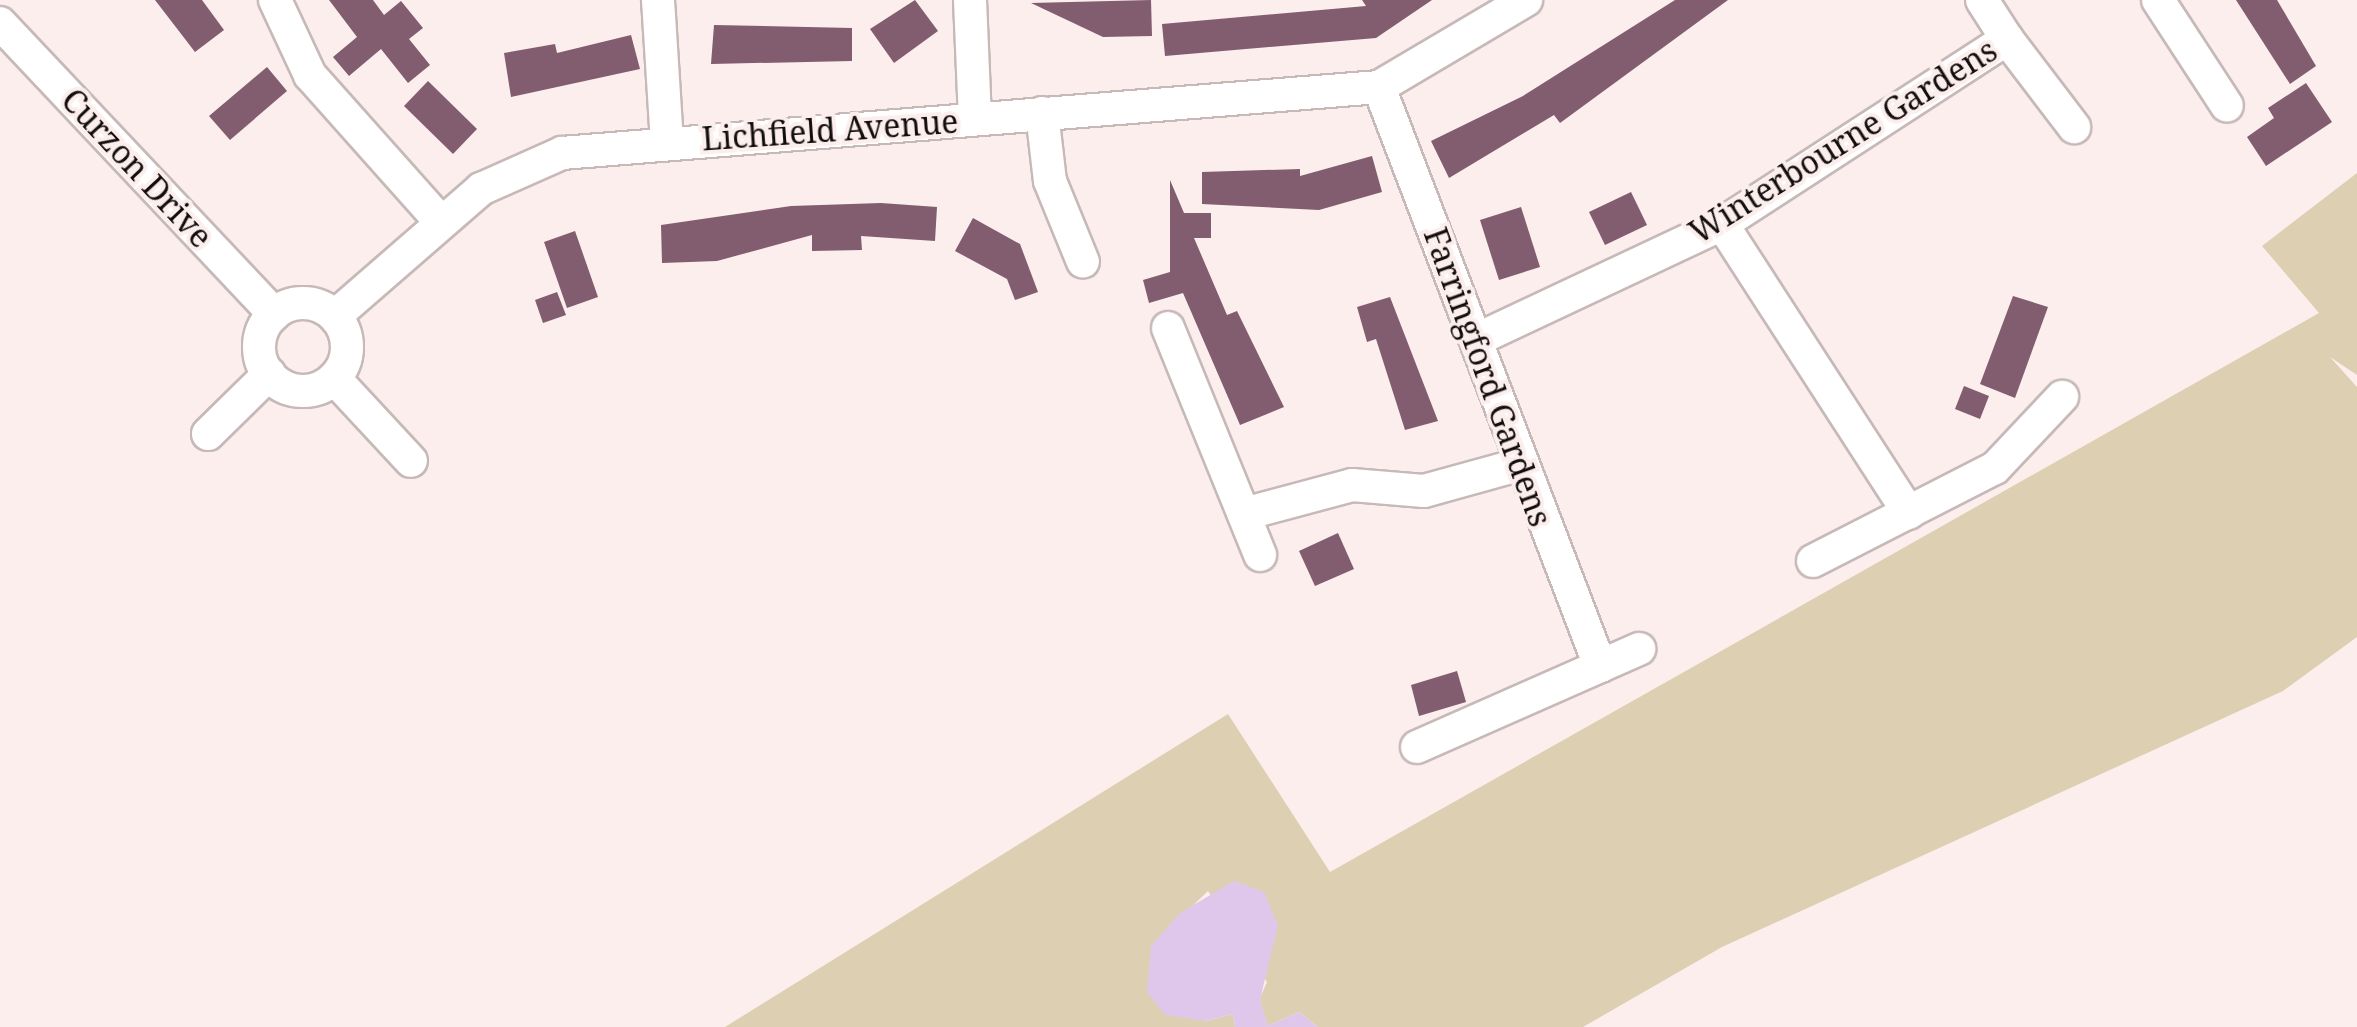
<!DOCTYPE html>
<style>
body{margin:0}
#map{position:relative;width:2357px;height:1027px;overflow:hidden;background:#fbeeed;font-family:"Noto Serif",serif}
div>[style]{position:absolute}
.green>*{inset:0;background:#ddd0b2}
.water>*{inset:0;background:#dfc7eb}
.building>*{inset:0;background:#825c6f}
.roads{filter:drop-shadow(2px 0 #c6b9b8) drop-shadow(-2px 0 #c6b9b8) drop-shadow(0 2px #c6b9b8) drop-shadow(0 -2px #c6b9b8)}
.minor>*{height:32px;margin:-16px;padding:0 16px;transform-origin:16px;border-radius:16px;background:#fff}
.minor>.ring{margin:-16px;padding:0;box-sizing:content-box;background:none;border:32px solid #fff;border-radius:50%}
span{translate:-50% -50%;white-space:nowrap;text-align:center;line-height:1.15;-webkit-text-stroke:8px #fbeeed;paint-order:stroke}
.street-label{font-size:32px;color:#130e0e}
</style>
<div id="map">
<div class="green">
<i style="clip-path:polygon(2357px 173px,2357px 375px,2330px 357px,2357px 387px,2357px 637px,2283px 691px,1722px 947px,1583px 1027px,1318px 1027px,1299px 1012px,1268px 1026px,1259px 1000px,1267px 982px,1208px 891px,1151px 946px,1206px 1021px,1233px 1014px,1235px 1027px,725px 1027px,1228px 714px,1330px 872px,2319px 313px,2262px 246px)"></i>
</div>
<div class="water">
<i style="clip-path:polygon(1234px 881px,1264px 892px,1278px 925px,1260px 1000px,1268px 1026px,1299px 1012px,1318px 1027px,1235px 1027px,1233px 1014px,1206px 1021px,1165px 1015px,1147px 992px,1151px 946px,1180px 913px)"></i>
</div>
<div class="building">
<i style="clip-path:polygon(155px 0,202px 0,224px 30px,195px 52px)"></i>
<i style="clip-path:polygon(329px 0,373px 0,384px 15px,401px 1px,423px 28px,409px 39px,430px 65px,408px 83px,381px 49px,349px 76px,333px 57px,357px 37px)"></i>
<i style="clip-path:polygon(915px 0,938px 31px,894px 63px,870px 29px)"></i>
<i style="clip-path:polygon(1151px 0,1152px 36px,1103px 37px,1031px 3px)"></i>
<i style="clip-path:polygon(1362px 0,1432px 0,1376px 38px,1165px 56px,1162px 24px,1366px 6px)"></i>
<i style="clip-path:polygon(1675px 0,1728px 0,1560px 123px,1554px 115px,1449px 178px,1431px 141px,1523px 96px)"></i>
<i style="clip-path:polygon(2236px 0,2277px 0,2316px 66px,2290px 84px)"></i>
<i style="clip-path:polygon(714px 25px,852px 28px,852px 61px,711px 64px)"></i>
<i style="clip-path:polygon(631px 35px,640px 69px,511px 97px,504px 53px,555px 44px,557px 53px)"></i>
<i style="clip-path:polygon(267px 67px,287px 91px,230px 140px,209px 116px)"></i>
<i style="clip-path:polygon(428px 81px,477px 129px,453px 154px,404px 106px)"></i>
<i style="clip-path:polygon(2306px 83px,2332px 122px,2266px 166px,2247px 137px,2274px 118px,2268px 108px)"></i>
<i style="clip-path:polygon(1372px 156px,1382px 192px,1319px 210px,1202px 204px,1202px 172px,1300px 169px,1300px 176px)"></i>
<i style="clip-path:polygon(1170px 180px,1184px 213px,1211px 213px,1211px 238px,1194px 238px,1227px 315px,1237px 311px,1284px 407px,1240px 425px,1183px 293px,1149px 303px,1143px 280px,1170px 272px)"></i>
<i style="clip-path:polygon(1631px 192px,1647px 225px,1605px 245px,1589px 212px)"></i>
<i style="clip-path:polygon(881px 203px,937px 207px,935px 241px,861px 236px,862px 250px,812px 251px,812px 235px,717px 261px,662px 263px,661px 225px,791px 206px)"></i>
<i style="clip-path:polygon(1521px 207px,1540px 267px,1499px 280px,1480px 220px)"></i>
<i style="clip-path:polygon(973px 218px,1020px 244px,1038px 292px,1015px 300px,1007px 279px,955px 251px)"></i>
<i style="clip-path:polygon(575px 231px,598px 297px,567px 308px,544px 242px)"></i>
<i style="clip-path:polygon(557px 292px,566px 315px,543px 323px,535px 300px)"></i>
<i style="clip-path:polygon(2013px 296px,2048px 307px,2015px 398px,1980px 384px)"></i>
<i style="clip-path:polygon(1390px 297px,1438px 421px,1405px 430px,1376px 339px,1367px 342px,1357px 307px)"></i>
<i style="clip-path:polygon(1964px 386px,1989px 396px,1980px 419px,1955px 409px)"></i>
<i style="clip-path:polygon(1338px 533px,1354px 569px,1315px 586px,1299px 551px)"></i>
<i style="clip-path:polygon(1457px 671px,1466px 702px,1419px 716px,1411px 685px)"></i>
</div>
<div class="roads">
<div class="minor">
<i style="left:275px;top:0;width:83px;rotate:65deg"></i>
<i style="left:310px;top:75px;width:195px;rotate:48.3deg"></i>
<i style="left:658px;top:0;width:142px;rotate:86.4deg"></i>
<i style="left:970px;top:0;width:118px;rotate:87.6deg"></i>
<i style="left:2158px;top:0;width:126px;rotate:56.9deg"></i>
<i style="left:0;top:23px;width:400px;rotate:46.7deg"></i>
<i style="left:2007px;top:39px;width:111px;rotate:52.7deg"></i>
<i style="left:1379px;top:87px;width:620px;rotate:69.11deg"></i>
<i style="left:1042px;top:113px;width:68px;rotate:83.3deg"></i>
<i style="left:1050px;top:181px;width:87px;rotate:67.8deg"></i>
<i style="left:1722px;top:224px;width:344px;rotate:57.1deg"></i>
<i class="ring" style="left:259px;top:303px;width:56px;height:56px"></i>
<i style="left:335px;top:316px;width:194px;rotate:-41deg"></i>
<i style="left:481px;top:189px;width:89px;rotate:-24deg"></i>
<i style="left:562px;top:153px;width:820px;rotate:-4.62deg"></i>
<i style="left:1379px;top:87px;width:171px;rotate:-30.6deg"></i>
<i style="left:1168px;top:328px;width:245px;rotate:67.9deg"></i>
<i style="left:1476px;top:340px;width:272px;rotate:-25.2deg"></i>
<i style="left:1722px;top:224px;width:340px;rotate:-33deg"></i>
<i style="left:2007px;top:39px;width:46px;rotate:-122.7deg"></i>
<i style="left:334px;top:378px;width:113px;rotate:47.1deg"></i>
<i style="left:208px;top:434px;width:86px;rotate:-44.5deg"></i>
<i style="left:1244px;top:514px;width:112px;rotate:-15deg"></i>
<i style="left:1352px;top:485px;width:72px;rotate:4.8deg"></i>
<i style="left:1424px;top:491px;width:98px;rotate:-15.5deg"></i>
<i style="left:1813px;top:561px;width:204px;rotate:-27.1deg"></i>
<i style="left:1995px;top:468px;width:98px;rotate:-46.7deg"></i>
<i style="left:1417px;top:747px;width:243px;rotate:-23.8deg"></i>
</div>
</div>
<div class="street-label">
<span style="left:830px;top:130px;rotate:-4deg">Lichfield Avenue</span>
<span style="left:1843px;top:141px;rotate:-32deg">Winterbourne Gardens</span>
<span style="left:137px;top:168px;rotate:47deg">Curzon Drive</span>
<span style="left:1488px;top:377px;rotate:70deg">Farringford Gardens</span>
</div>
</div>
